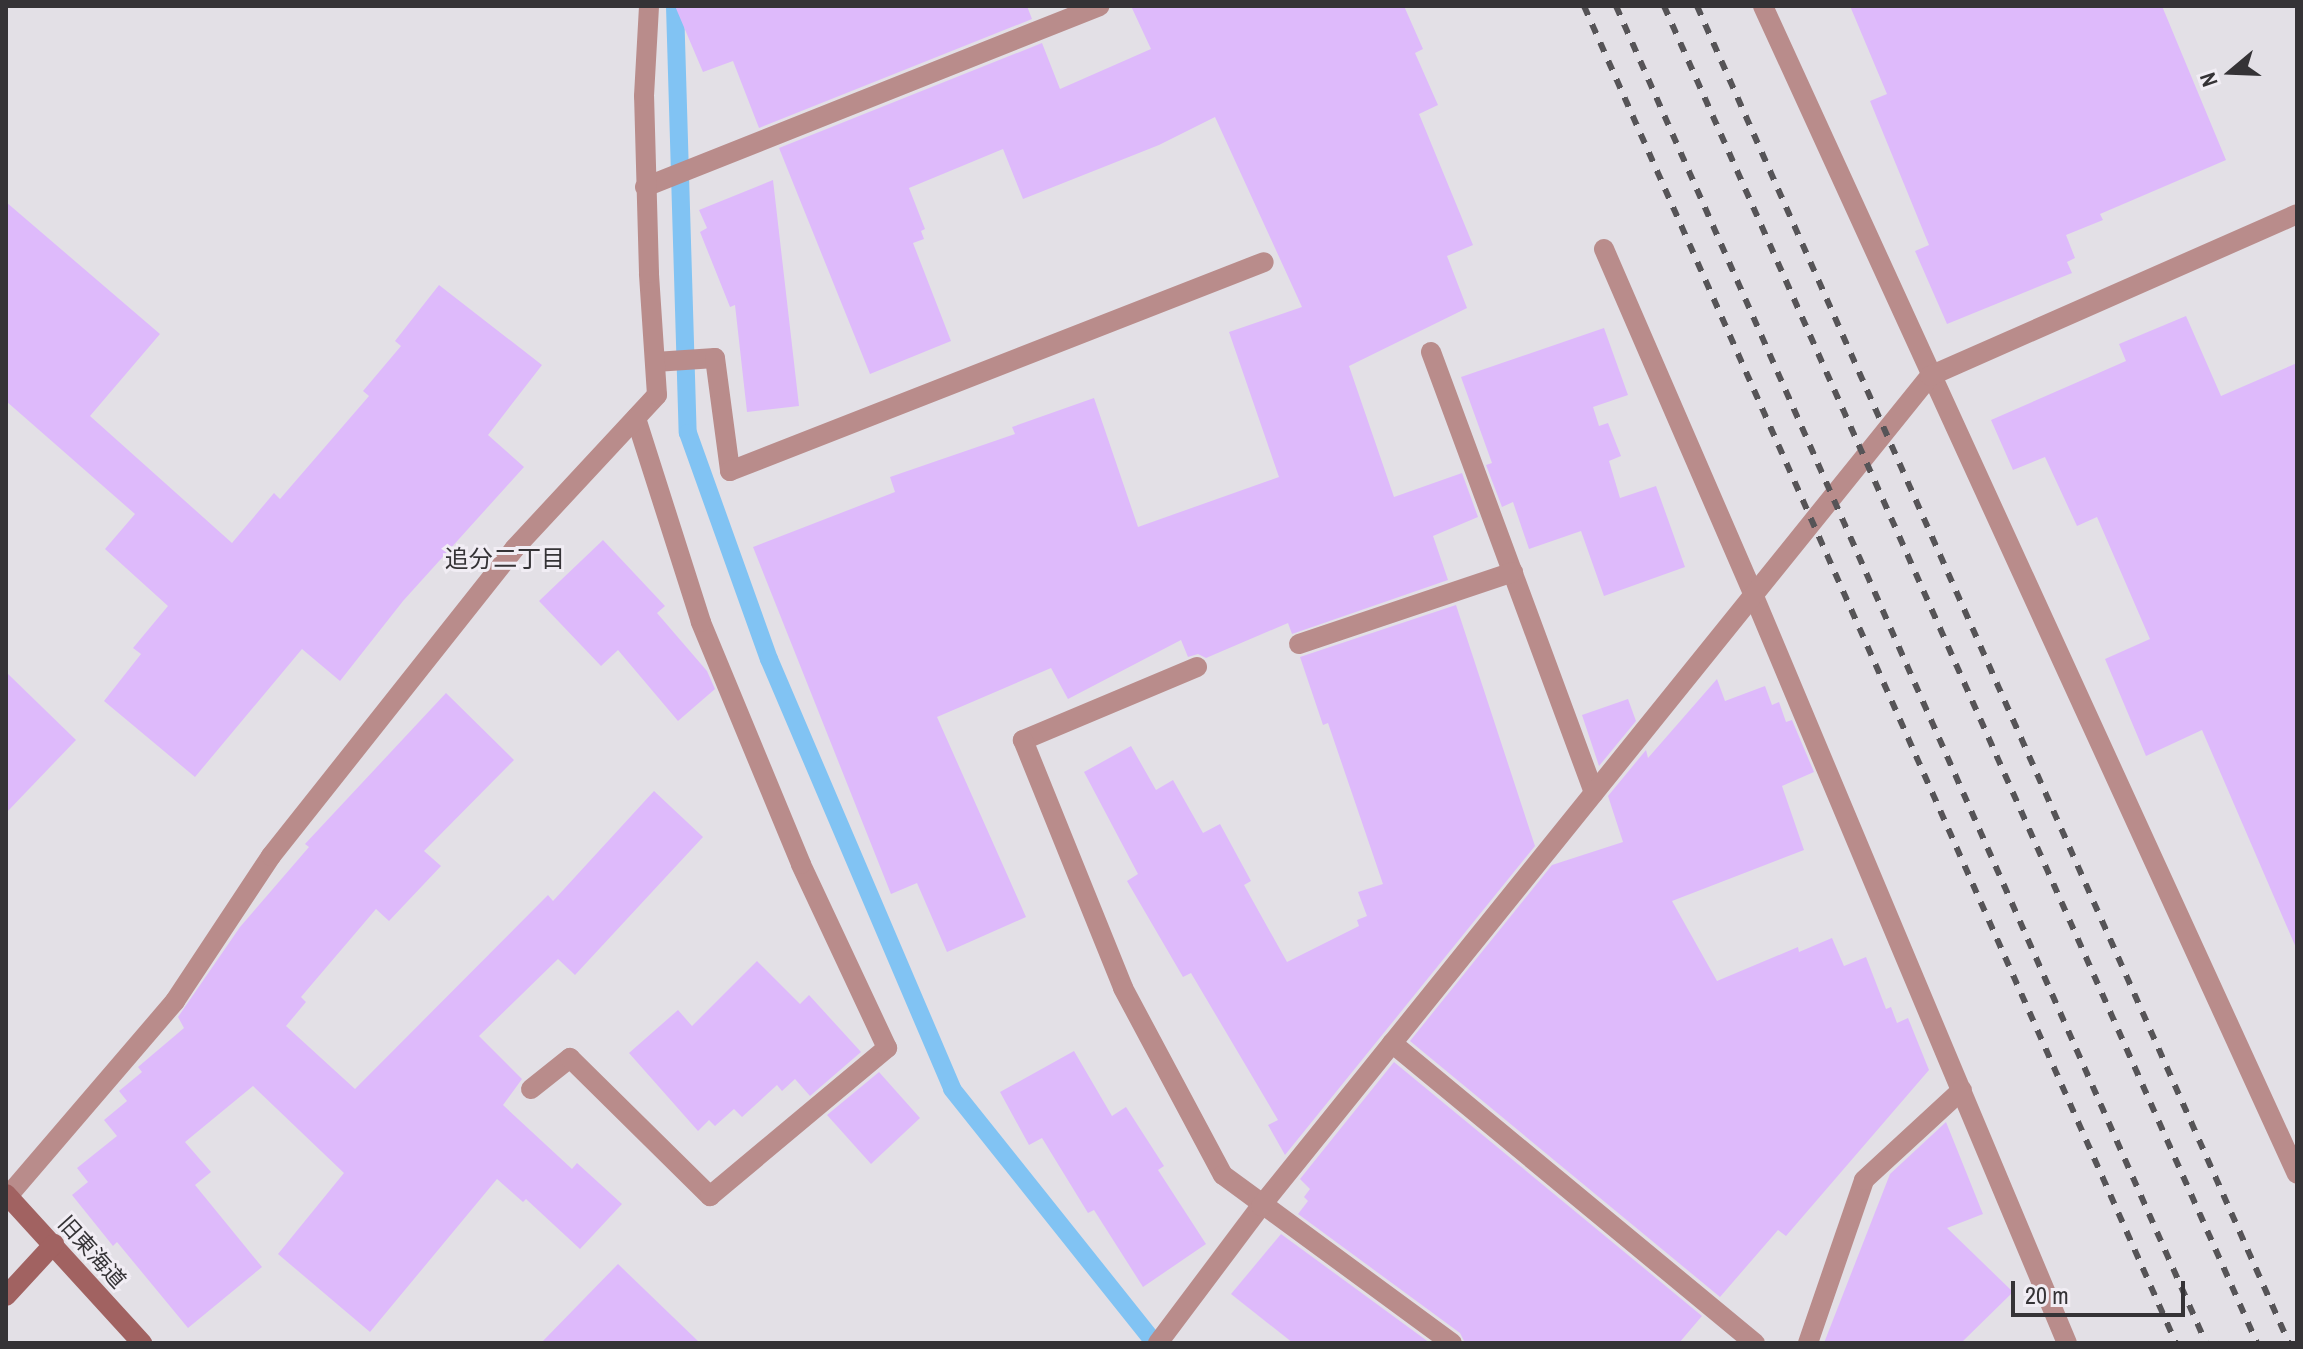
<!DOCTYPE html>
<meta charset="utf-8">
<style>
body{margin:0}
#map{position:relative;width:2303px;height:1349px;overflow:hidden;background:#e3e0e6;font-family:"Archivo Narrow","Noto Sans JP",sans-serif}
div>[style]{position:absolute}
.stream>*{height:18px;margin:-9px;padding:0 9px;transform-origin:9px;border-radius:9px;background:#81c3f3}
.building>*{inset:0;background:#debafb}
.street>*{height:20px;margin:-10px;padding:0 10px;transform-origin:10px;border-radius:10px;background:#b98c8b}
.secondary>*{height:20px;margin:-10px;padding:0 10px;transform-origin:10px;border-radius:10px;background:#a16261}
.rail>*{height:6px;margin-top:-3px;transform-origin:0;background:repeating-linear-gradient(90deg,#565457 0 10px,transparent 0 20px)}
span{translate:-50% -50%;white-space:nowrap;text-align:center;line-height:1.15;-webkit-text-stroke:6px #f1edf4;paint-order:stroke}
.street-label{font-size:22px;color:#353336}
.neighbourhood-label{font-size:24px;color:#353336}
.frame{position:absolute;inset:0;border:8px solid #353336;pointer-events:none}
.north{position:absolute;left:2191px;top:32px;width:80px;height:80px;-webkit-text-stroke:6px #f1edf4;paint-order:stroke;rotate:251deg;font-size:22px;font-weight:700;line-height:32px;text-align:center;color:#353336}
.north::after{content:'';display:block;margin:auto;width:28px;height:36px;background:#353336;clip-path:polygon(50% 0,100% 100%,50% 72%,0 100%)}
.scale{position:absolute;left:2011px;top:1281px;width:174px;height:36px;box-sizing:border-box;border:4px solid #353336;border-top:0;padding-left:10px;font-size:24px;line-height:28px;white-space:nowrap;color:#353336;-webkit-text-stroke:6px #f1edf4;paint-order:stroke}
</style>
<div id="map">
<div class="stream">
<i style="left:675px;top:6px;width:427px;rotate:88.3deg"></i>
<i style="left:688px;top:433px;width:240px;rotate:70.3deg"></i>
<i style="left:769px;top:659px;width:467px;rotate:66.9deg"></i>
<i style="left:952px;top:1089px;width:325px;rotate:51.4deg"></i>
</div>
<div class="building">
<i style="clip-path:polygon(675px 6px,1027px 6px,1032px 19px,759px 128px,733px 61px,703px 72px)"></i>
<i style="clip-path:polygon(1131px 6px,1404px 6px,1423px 49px,1415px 53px,1438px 105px,1419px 114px,1473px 245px,1447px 256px,1467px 308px,1349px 366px,1394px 497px,1462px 473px,1478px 517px,1433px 536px,1448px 580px,1292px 634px,1288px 623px,1206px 658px,1198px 654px,1188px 657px,1181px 640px,1068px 699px,1051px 668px,937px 717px,1026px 917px,947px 952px,917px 883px,891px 894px,753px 547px,895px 492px,890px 477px,1015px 434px,1012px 427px,1094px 398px,1138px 527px,1279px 477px,1229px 332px,1302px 307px,1215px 117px,1159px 145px,1023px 199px,1003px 149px,909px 188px,925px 229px,921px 231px,924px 239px,913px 243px,951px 341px,870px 374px,779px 148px,1042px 43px,1060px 89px,1151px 49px)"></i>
<i style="clip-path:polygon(1850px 6px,2162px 6px,2226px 160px,2100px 214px,2103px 220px,2066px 235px,2075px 258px,2067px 262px,2072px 273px,1947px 324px,1915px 251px,1929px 245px,1870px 101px,1887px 94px)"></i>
<i style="clip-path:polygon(773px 180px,799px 406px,747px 412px,735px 305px,730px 307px,700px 232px,707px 228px,699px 210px)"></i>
<i style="clip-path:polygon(6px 202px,160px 334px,90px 416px,232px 543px,274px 493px,280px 499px,369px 396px,363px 391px,401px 346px,395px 341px,439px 285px,542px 365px,488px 435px,524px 467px,403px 601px,340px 681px,302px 649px,195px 777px,104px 701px,141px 654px,133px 648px,168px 606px,105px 549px,135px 514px,6px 401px)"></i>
<i style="clip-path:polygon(2186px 316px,2221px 396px,2297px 363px,2297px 950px,2202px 730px,2146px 756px,2105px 659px,2150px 639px,2097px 517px,2077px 526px,2045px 457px,2013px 470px,1991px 420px,2126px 361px,2119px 344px)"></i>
<i style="clip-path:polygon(1604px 328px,1628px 395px,1593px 407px,1599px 426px,1608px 423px,1621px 456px,1609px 461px,1620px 498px,1656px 486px,1685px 567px,1604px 596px,1581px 531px,1529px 549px,1513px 502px,1502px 507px,1486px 465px,1492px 463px,1461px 377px)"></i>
<i style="clip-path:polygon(603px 540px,665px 606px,657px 613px,707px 671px,715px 689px,678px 721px,618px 650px,601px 666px,539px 601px)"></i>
<i style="clip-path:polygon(1456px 605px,1535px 846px,1285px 1155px,1268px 1125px,1278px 1120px,1191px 973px,1183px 977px,1127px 881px,1138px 874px,1084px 772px,1131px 746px,1156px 790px,1173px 780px,1203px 833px,1220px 824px,1251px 881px,1244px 885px,1287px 962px,1359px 926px,1357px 920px,1367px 916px,1358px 892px,1383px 884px,1328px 723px,1323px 725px,1300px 657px)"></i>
<i style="clip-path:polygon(6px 672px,76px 740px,6px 813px)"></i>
<i style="clip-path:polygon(1717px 679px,1725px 701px,1765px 686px,1772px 705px,1779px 702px,1786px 722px,1792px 720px,1814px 772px,1782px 786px,1804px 850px,1672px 901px,1717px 981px,1798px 947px,1799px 952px,1832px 938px,1844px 966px,1866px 957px,1886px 1009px,1891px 1007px,1897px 1023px,1908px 1018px,1929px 1070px,1786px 1236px,1778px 1230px,1720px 1297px,1410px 1041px,1552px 865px,1623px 842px,1608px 796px,1646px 750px,1648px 758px)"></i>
<i style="clip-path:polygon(446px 693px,514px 760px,424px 851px,441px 866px,389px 921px,376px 909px,301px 997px,306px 1002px,286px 1026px,355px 1089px,548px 895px,553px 901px,654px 791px,703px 837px,575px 975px,558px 959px,479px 1036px,522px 1079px,503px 1105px,572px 1169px,577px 1163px,622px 1204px,580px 1249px,526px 1199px,523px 1202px,497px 1179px,370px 1332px,278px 1254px,344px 1173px,253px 1086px,185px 1142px,211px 1172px,195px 1185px,262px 1267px,188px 1328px,117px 1242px,113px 1246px,72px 1195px,88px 1182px,77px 1168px,117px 1136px,104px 1120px,127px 1101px,119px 1091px,142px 1072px,138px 1067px,184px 1028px,178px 1017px,240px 927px,309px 847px,305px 844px)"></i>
<i style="clip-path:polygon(1628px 699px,1636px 721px,1599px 766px,1582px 715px)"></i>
<i style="clip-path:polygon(757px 961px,800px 1004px,809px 995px,861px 1052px,810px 1096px,795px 1079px,782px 1091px,777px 1085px,742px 1117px,734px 1109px,715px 1126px,709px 1120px,698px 1131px,629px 1053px,678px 1010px,692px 1026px)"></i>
<i style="clip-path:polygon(1074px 1051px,1112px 1116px,1126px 1107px,1164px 1166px,1158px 1170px,1206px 1244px,1143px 1287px,1094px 1210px,1088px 1213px,1042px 1138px,1029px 1145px,1000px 1092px)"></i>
<i style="clip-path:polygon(1394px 1062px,1702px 1316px,1679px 1343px,1465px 1343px,1460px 1333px,1298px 1214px,1308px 1201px,1304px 1197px,1310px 1189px,1300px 1179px)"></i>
<i style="clip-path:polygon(879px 1072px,920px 1118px,871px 1164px,827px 1115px)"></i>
<i style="clip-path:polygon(1946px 1122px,1983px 1214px,1947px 1228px,2013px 1292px,1961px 1343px,1824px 1343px,1890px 1174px)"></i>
<i style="clip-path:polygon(1281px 1234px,1430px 1343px,1293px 1343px,1231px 1294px)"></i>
<i style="clip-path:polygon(618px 1264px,700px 1343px,541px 1343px)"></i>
</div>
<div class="street">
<i style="left:1763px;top:6px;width:1284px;rotate:65.43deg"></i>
<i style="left:645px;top:187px;width:489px;rotate:-21.7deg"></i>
<i style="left:1604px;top:249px;width:376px;rotate:66.6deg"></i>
<i style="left:1753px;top:594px;width:812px;rotate:67.26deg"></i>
<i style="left:1431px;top:352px;width:470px;rotate:69.7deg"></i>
<i style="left:655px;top:362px;width:60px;rotate:-3.8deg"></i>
<i style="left:715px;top:358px;width:114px;rotate:82.4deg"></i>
<i style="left:730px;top:471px;width:573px;rotate:-21.37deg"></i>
<i style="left:1299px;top:644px;width:226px;rotate:-18.6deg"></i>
<i style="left:1197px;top:667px;width:189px;rotate:157.2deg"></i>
<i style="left:1023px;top:740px;width:267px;rotate:68deg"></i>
<i style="left:1123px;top:988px;width:212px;rotate:61.9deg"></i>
<i style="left:1223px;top:1175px;width:284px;rotate:36.3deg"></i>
<i style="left:1392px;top:1043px;width:471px;rotate:39.6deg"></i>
<i style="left:531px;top:1089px;width:50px;rotate:-38.5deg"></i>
<i style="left:570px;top:1058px;width:197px;rotate:44.6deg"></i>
<i style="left:710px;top:1196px;width:231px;rotate:-39.9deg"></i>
<i style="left:887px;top:1048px;width:203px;rotate:-115.1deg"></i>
<i style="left:801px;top:864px;width:262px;rotate:-112.5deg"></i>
<i style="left:701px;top:622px;width:214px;rotate:-107.7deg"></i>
<i style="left:8px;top:1196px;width:257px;rotate:-49.4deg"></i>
<i style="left:175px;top:1001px;width:174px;rotate:-56.5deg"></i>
<i style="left:271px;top:856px;width:392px;rotate:-51.6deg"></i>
<i style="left:514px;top:549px;width:210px;rotate:-47.1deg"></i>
<i style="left:657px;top:395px;width:122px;rotate:-93.8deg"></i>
<i style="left:649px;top:273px;width:177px;rotate:-91.6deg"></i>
<i style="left:644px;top:96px;width:90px;rotate:-86.8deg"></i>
<i style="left:1158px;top:1343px;width:171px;rotate:-53.1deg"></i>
<i style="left:1261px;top:1206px;width:1066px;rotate:-51.13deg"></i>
<i style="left:1930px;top:376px;width:401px;rotate:-23.8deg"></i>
<i style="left:1808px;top:1343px;width:172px;rotate:-71deg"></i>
<i style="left:1864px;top:1180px;width:133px;rotate:-42.6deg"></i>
</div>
<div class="secondary">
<i style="left:6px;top:1194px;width:202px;rotate:47.6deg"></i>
<i style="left:6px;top:1296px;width:71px;rotate:-47.3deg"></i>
</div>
<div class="rail">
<i style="left:1584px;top:6px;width:1462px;rotate:66.12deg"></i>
<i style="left:1616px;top:6px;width:1461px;rotate:66.19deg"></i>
<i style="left:1664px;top:6px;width:1463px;rotate:66.08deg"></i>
<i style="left:1697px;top:6px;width:1462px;rotate:66.12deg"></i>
</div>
<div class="street-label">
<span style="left:92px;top:1252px;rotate:48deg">旧東海道</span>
</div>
<div class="neighbourhood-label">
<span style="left:505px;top:559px">追分二丁目</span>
</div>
<div class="frame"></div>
<div class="north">N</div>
<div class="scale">20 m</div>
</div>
